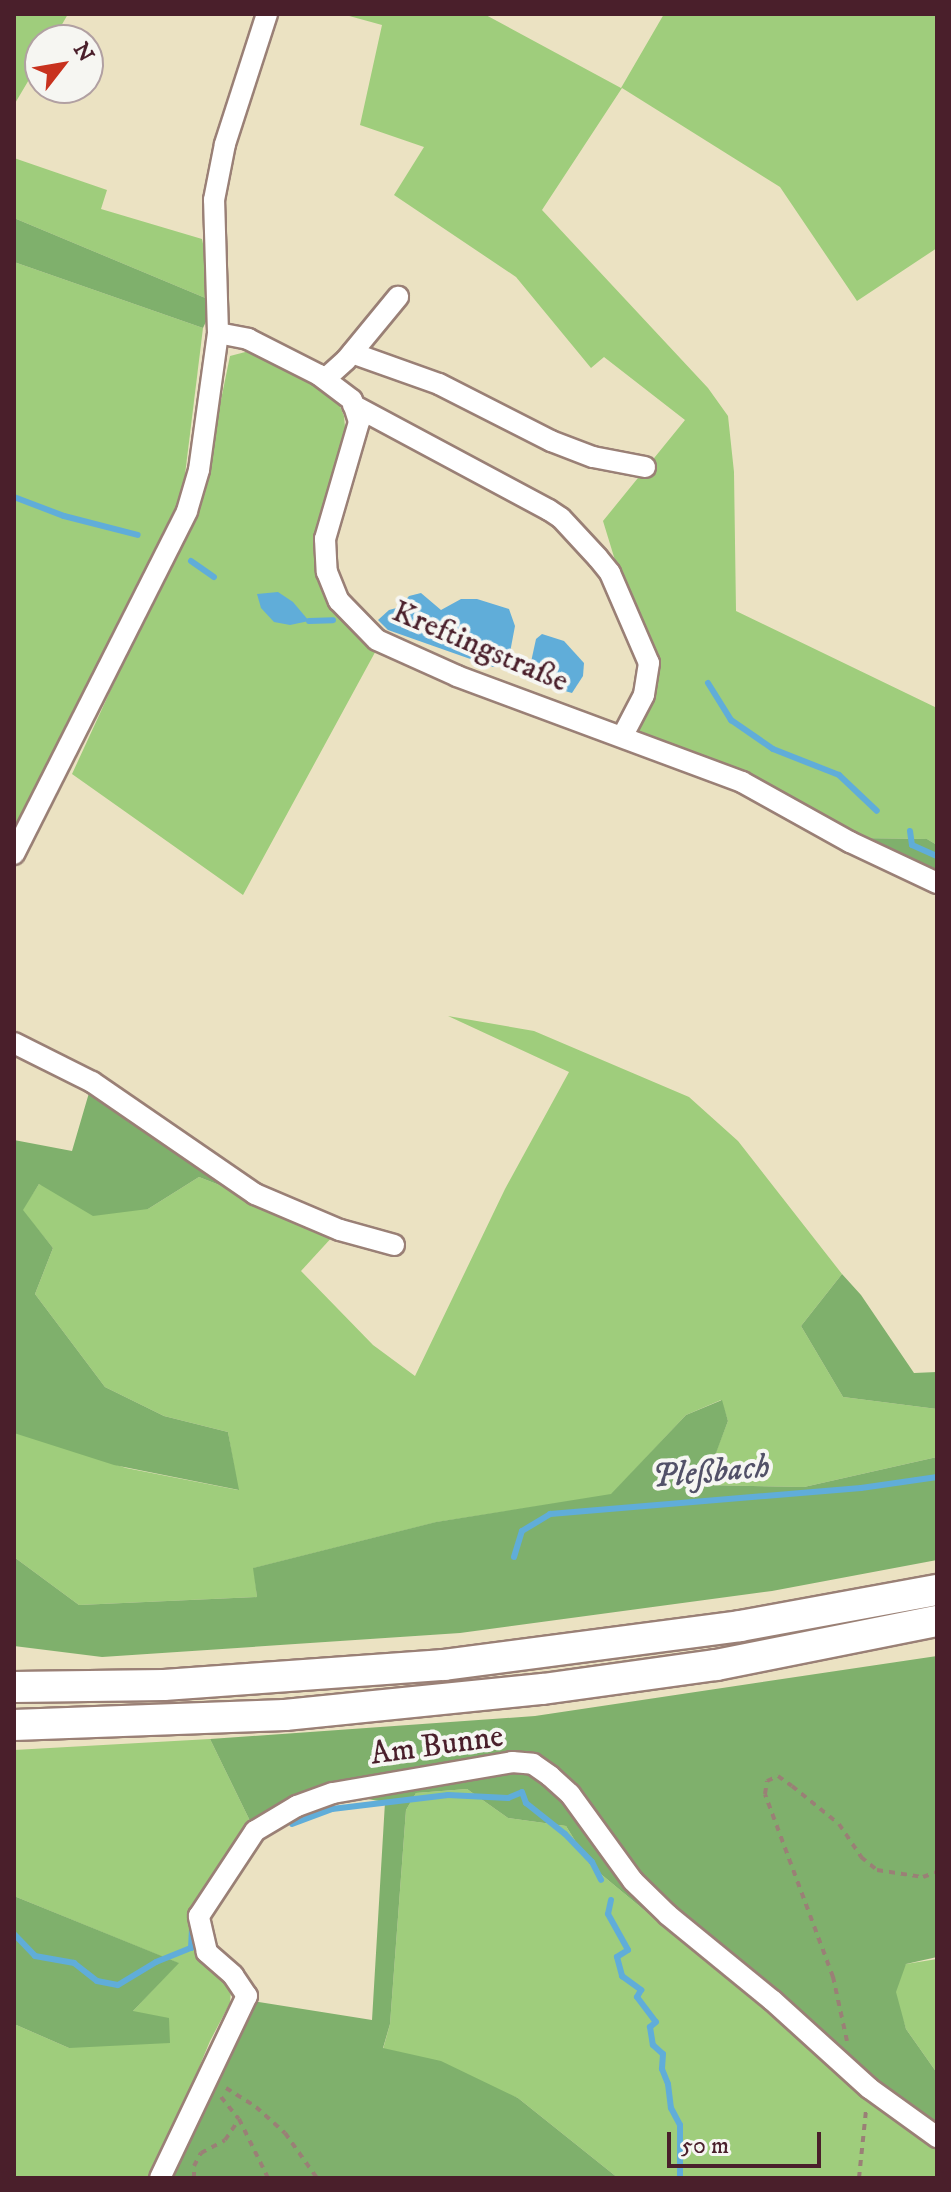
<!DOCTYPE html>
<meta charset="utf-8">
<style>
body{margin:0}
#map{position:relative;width:951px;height:2192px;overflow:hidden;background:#ebe2c2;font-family:"IM FELL DW Pica",serif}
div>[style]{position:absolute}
.green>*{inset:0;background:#9fcd7c}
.forest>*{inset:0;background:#7fb06c}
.water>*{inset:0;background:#60add9}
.stream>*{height:6px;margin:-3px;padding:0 3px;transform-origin:3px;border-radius:3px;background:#60add9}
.path>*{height:4px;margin-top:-2px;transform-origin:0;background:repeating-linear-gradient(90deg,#9a8076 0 6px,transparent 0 12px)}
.roads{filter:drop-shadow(2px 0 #9a8076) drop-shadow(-2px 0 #9a8076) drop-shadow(0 2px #9a8076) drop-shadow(0 -2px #9a8076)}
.minor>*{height:20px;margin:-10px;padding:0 10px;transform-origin:10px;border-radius:10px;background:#fff}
.highway>*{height:30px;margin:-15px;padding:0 15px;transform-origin:15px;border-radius:15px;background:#fff}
span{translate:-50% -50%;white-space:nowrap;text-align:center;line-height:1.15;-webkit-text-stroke:8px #f6f6f2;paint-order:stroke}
.street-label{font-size:32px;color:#4a1f2b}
.water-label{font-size:34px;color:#525168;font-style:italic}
.frame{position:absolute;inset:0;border:16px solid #4a1f2b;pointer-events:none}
.north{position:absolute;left:24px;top:24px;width:80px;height:80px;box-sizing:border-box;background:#f6f6f2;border:2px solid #b1a0a2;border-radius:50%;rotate:59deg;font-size:22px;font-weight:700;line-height:32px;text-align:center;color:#4a1f2b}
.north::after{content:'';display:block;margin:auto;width:28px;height:36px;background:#c8321e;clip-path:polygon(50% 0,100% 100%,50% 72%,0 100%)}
.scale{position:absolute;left:667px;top:2132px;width:154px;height:36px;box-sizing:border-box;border:4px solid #4a1f2b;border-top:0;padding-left:10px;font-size:24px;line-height:28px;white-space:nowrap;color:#4a1f2b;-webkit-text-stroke:6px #f6f6f2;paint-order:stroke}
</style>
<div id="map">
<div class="green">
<i style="clip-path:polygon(14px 14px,68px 14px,53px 40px,40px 40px,40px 61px,14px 105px)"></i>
<i style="clip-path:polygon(342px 14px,484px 14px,621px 88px,664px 14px,937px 14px,937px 248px,857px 301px,780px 187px,622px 88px,542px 210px,708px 388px,728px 416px,734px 472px,736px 611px,937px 708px,937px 845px,927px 839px,855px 838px,632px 731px,657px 672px,629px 606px,603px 521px,685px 420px,604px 357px,591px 368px,516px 277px,394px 195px,424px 147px,360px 125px,382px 25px)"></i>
<i style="clip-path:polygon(14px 158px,107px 190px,101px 209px,202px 239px,215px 302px,14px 218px)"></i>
<i style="clip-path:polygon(14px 262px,203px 328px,181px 507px,14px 829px)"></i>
<i style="clip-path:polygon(253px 350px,337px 399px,344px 416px,346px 438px,323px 569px,379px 645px,243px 895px,72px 774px,202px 492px,230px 356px)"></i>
<i style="clip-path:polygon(448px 1016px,534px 1031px,689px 1097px,738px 1141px,842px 1274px,801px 1326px,843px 1397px,937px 1409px,937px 1457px,804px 1487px,703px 1485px,728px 1421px,721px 1400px,686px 1415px,611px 1495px,437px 1522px,254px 1568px,257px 1597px,79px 1605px,14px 1557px,14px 1432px,126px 1468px,238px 1490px,228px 1432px,164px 1416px,105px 1387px,35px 1294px,53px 1248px,22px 1210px,39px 1184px,148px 1209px,199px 1177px,257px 1200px,334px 1235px,301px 1271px,373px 1345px,415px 1376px,505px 1189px,569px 1072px)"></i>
<i style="clip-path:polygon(210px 1739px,252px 1825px,195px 1915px,232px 1977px,230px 2003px,210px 2041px,153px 2178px,14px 2178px,14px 2024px,69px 2048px,133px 2011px,178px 1963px,14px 1896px,14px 1750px)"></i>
<i style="clip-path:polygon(467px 1789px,508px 1818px,566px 1826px,590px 1865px,775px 2019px,896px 2114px,937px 2140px,937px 2178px,618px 2178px,518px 2098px,383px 2049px,390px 2024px,406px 1810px,416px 1793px)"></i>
<i style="clip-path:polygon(937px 1959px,937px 2073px,906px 2029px,891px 1983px,906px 1964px)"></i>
</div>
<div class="forest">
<i style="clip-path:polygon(14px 218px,215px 302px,203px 328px,14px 262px)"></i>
<i style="clip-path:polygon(855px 838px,927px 839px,937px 845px,937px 876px)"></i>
<i style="clip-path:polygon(91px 1086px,257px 1200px,199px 1177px,148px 1209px,93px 1216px,39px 1184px,23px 1210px,53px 1248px,35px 1294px,105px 1387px,164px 1416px,228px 1432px,239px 1490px,114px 1465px,14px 1433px,14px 1140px,72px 1151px)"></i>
<i style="clip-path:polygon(842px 1274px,861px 1295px,914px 1373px,937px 1372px,937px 1409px,843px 1397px,801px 1326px)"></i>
<i style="clip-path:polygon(722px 1400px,728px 1421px,704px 1485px,804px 1487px,937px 1457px,937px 1560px,772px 1591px,460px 1633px,102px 1657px,14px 1646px,14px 1557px,79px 1605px,257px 1597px,253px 1568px,436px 1522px,611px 1494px,686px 1415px)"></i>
<i style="clip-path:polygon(937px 1656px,937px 1957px,906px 1964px,896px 1992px,906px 2029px,937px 2073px,937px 2140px,896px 2114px,775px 2019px,590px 1865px,566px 1826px,508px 1818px,467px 1789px,416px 1793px,406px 1810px,390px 2024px,383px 2048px,441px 2061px,518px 2098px,618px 2178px,169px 2178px,253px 2001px,372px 2020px,385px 1802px,344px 1795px,252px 1825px,210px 1739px,535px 1716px)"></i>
<i style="clip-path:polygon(14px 1896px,179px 1963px,133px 2011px,169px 2018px,170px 2043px,69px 2048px,14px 2024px)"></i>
</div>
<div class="water">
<i style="clip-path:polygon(278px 592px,293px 602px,309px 621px,290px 625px,274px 622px,261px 608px,257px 594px)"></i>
<i style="clip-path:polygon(421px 593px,441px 610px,461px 599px,477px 599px,509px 609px,515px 626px,508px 663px,493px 667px,388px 630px,378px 620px,389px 610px,400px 607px,409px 596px)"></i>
<i style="clip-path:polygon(542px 634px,564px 641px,584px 663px,583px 676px,572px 693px,540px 684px,529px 671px,536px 639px)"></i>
</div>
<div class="stream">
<i style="left:14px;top:497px;width:53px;rotate:20.8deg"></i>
<i style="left:64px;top:516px;width:76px;rotate:14.4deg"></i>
<i style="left:191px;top:561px;width:28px;rotate:35deg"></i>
<i style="left:309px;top:621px;width:24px;rotate:-2deg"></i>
<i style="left:708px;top:683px;width:44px;rotate:58.1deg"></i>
<i style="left:731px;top:720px;width:51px;rotate:34.6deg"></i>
<i style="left:773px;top:749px;width:71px;rotate:21.5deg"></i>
<i style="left:839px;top:775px;width:52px;rotate:43.5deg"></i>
<i style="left:910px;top:831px;width:14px;rotate:82deg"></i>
<i style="left:912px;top:845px;width:27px;rotate:24deg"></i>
<i style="left:514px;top:1557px;width:27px;rotate:-73deg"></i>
<i style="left:522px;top:1531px;width:33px;rotate:-31deg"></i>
<i style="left:550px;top:1514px;width:312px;rotate:-4.8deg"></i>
<i style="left:861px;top:1488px;width:77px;rotate:-8.2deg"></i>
<i style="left:292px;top:1824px;width:43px;rotate:-20.6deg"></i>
<i style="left:332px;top:1809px;width:117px;rotate:-6.9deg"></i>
<i style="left:448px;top:1795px;width:60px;rotate:2.9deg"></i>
<i style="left:508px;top:1798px;width:15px;rotate:-23deg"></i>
<i style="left:522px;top:1792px;width:12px;rotate:70deg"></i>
<i style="left:526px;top:1803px;width:50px;rotate:38.5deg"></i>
<i style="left:565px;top:1834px;width:39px;rotate:46deg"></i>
<i style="left:592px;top:1862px;width:20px;rotate:63deg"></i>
<i style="left:611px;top:1900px;width:14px;rotate:102deg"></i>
<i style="left:608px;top:1914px;width:41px;rotate:60.9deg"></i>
<i style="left:628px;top:1950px;width:13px;rotate:148deg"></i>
<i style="left:617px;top:1957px;width:20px;rotate:75deg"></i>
<i style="left:622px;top:1976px;width:24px;rotate:36deg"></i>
<i style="left:641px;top:1990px;width:8px;rotate:120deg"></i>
<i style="left:637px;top:1997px;width:31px;rotate:53deg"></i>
<i style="left:656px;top:2022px;width:8px;rotate:140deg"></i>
<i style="left:650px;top:2027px;width:18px;rotate:81deg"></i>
<i style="left:653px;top:2045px;width:13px;rotate:42deg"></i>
<i style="left:663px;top:2054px;width:15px;rotate:94deg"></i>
<i style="left:662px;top:2069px;width:16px;rotate:68deg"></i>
<i style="left:668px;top:2084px;width:24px;rotate:83deg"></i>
<i style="left:671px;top:2108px;width:19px;rotate:62deg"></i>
<i style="left:680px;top:2125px;width:53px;rotate:90deg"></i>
<i style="left:14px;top:1934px;width:30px;rotate:46deg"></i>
<i style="left:35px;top:1956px;width:40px;rotate:10deg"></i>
<i style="left:74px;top:1963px;width:29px;rotate:38deg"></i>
<i style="left:97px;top:1981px;width:21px;rotate:11deg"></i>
<i style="left:118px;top:1985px;width:44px;rotate:-31.2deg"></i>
<i style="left:156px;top:1962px;width:38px;rotate:-22deg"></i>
<i style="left:191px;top:1948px;width:21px;rotate:-87deg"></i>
</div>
<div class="path">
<i style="left:847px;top:2041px;width:66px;rotate:-102.3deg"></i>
<i style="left:833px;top:1977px;width:195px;rotate:-110.4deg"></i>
<i style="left:765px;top:1794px;width:13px;rotate:-81deg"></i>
<i style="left:767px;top:1781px;width:12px;rotate:-24deg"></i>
<i style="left:778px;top:1776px;width:17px;rotate:36deg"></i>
<i style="left:792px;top:1786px;width:60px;rotate:39deg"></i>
<i style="left:839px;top:1824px;width:40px;rotate:56deg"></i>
<i style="left:861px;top:1857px;width:21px;rotate:39deg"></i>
<i style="left:877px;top:1870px;width:47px;rotate:8.7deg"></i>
<i style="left:923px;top:1877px;width:15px;rotate:-20deg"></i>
<i style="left:226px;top:2088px;width:36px;rotate:32deg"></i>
<i style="left:256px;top:2107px;width:39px;rotate:42deg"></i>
<i style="left:285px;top:2133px;width:55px;rotate:54.6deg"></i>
<i style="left:221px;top:2097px;width:28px;rotate:51deg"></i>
<i style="left:239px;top:2119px;width:66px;rotate:63.8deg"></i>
<i style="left:194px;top:2178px;width:12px;rotate:-90deg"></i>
<i style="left:194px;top:2166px;width:15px;rotate:-62deg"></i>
<i style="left:201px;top:2153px;width:27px;rotate:-28deg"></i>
<i style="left:225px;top:2140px;width:25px;rotate:-56deg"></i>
<i style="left:859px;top:2178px;width:68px;rotate:-84.1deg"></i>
</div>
<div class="roads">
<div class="minor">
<i style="left:218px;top:333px;width:31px;rotate:11deg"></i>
<i style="left:248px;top:339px;width:80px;rotate:26.9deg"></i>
<i style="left:319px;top:375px;width:41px;rotate:37.1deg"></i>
<i style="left:352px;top:400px;width:23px;rotate:72deg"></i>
<i style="left:359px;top:422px;width:122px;rotate:106.2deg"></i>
<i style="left:325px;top:539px;width:33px;rotate:87deg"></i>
<i style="left:327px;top:572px;width:31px;rotate:68deg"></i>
<i style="left:339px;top:601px;width:54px;rotate:45.7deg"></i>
<i style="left:377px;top:640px;width:88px;rotate:24.2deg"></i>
<i style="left:457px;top:676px;width:304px;rotate:20.4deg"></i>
<i style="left:742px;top:782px;width:124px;rotate:29.1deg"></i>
<i style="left:850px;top:842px;width:96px;rotate:25.2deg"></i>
<i style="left:352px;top:353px;width:92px;rotate:19.6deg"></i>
<i style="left:439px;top:384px;width:126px;rotate:27deg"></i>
<i style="left:551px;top:441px;width:45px;rotate:20.9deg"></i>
<i style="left:593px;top:457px;width:53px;rotate:10.9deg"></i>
<i style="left:325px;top:379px;width:28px;rotate:-42deg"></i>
<i style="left:346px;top:360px;width:82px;rotate:-50.5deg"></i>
<i style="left:353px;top:405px;width:222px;rotate:28.2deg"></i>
<i style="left:549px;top:510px;width:14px;rotate:34deg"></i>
<i style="left:561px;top:518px;width:54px;rotate:47.2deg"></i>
<i style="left:598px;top:558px;width:19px;rotate:51deg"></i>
<i style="left:610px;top:573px;width:98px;rotate:66.6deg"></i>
<i style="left:649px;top:663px;width:32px;rotate:99deg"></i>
<i style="left:644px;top:695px;width:47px;rotate:117.6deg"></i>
<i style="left:14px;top:854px;width:384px;rotate:-63.2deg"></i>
<i style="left:187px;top:511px;width:43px;rotate:-73.7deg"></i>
<i style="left:199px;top:470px;width:138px;rotate:-82.1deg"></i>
<i style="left:218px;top:333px;width:133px;rotate:-91.7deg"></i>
<i style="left:214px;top:200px;width:57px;rotate:-78.9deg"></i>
<i style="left:225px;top:144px;width:137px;rotate:-72.1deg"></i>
<i style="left:14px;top:1043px;width:87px;rotate:26.6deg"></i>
<i style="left:92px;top:1082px;width:198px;rotate:34.5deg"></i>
<i style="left:255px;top:1194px;width:92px;rotate:23deg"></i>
<i style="left:340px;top:1230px;width:56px;rotate:15.5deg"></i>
<i style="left:160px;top:2178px;width:202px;rotate:-64.5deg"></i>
<i style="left:247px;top:1996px;width:25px;rotate:-124deg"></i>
<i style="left:233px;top:1975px;width:35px;rotate:-139deg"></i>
<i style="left:207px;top:1952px;width:37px;rotate:-103deg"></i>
<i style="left:199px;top:1916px;width:102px;rotate:-56.6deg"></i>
<i style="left:255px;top:1831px;width:49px;rotate:-30.8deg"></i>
<i style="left:297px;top:1806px;width:38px;rotate:-20deg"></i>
<i style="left:333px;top:1793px;width:182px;rotate:-9.8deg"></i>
<i style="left:512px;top:1762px;width:21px;rotate:5deg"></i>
<i style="left:533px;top:1764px;width:21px;rotate:35deg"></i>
<i style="left:550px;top:1776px;width:27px;rotate:42deg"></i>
<i style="left:570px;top:1794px;width:107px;rotate:54.1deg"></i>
<i style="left:633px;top:1881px;width:49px;rotate:44.2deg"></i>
<i style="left:668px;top:1915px;width:134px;rotate:39.3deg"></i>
<i style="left:772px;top:2000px;width:131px;rotate:42.2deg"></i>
<i style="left:869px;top:2088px;width:84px;rotate:35.8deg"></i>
</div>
<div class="highway">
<i style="left:14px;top:1687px;width:150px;rotate:-0.8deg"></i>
<i style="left:164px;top:1685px;width:281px;rotate:-4.1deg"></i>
<i style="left:444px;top:1665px;width:299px;rotate:-7.5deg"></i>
<i style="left:740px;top:1626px;width:200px;rotate:-10.4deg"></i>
<i style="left:14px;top:1725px;width:271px;rotate:-2.1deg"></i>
<i style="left:285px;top:1715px;width:259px;rotate:-5.8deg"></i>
<i style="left:543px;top:1689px;width:175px;rotate:-7.9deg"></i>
<i style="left:716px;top:1665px;width:225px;rotate:-11.3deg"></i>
</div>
</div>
<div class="street-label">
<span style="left:480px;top:647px;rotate:23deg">Kreftingstraße</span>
<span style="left:437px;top:1746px;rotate:-8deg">Am Bunne</span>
</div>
<div class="water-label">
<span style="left:711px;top:1472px;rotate:-5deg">Pleßbach</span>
</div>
<div class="frame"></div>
<div class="north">N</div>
<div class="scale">50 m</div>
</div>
